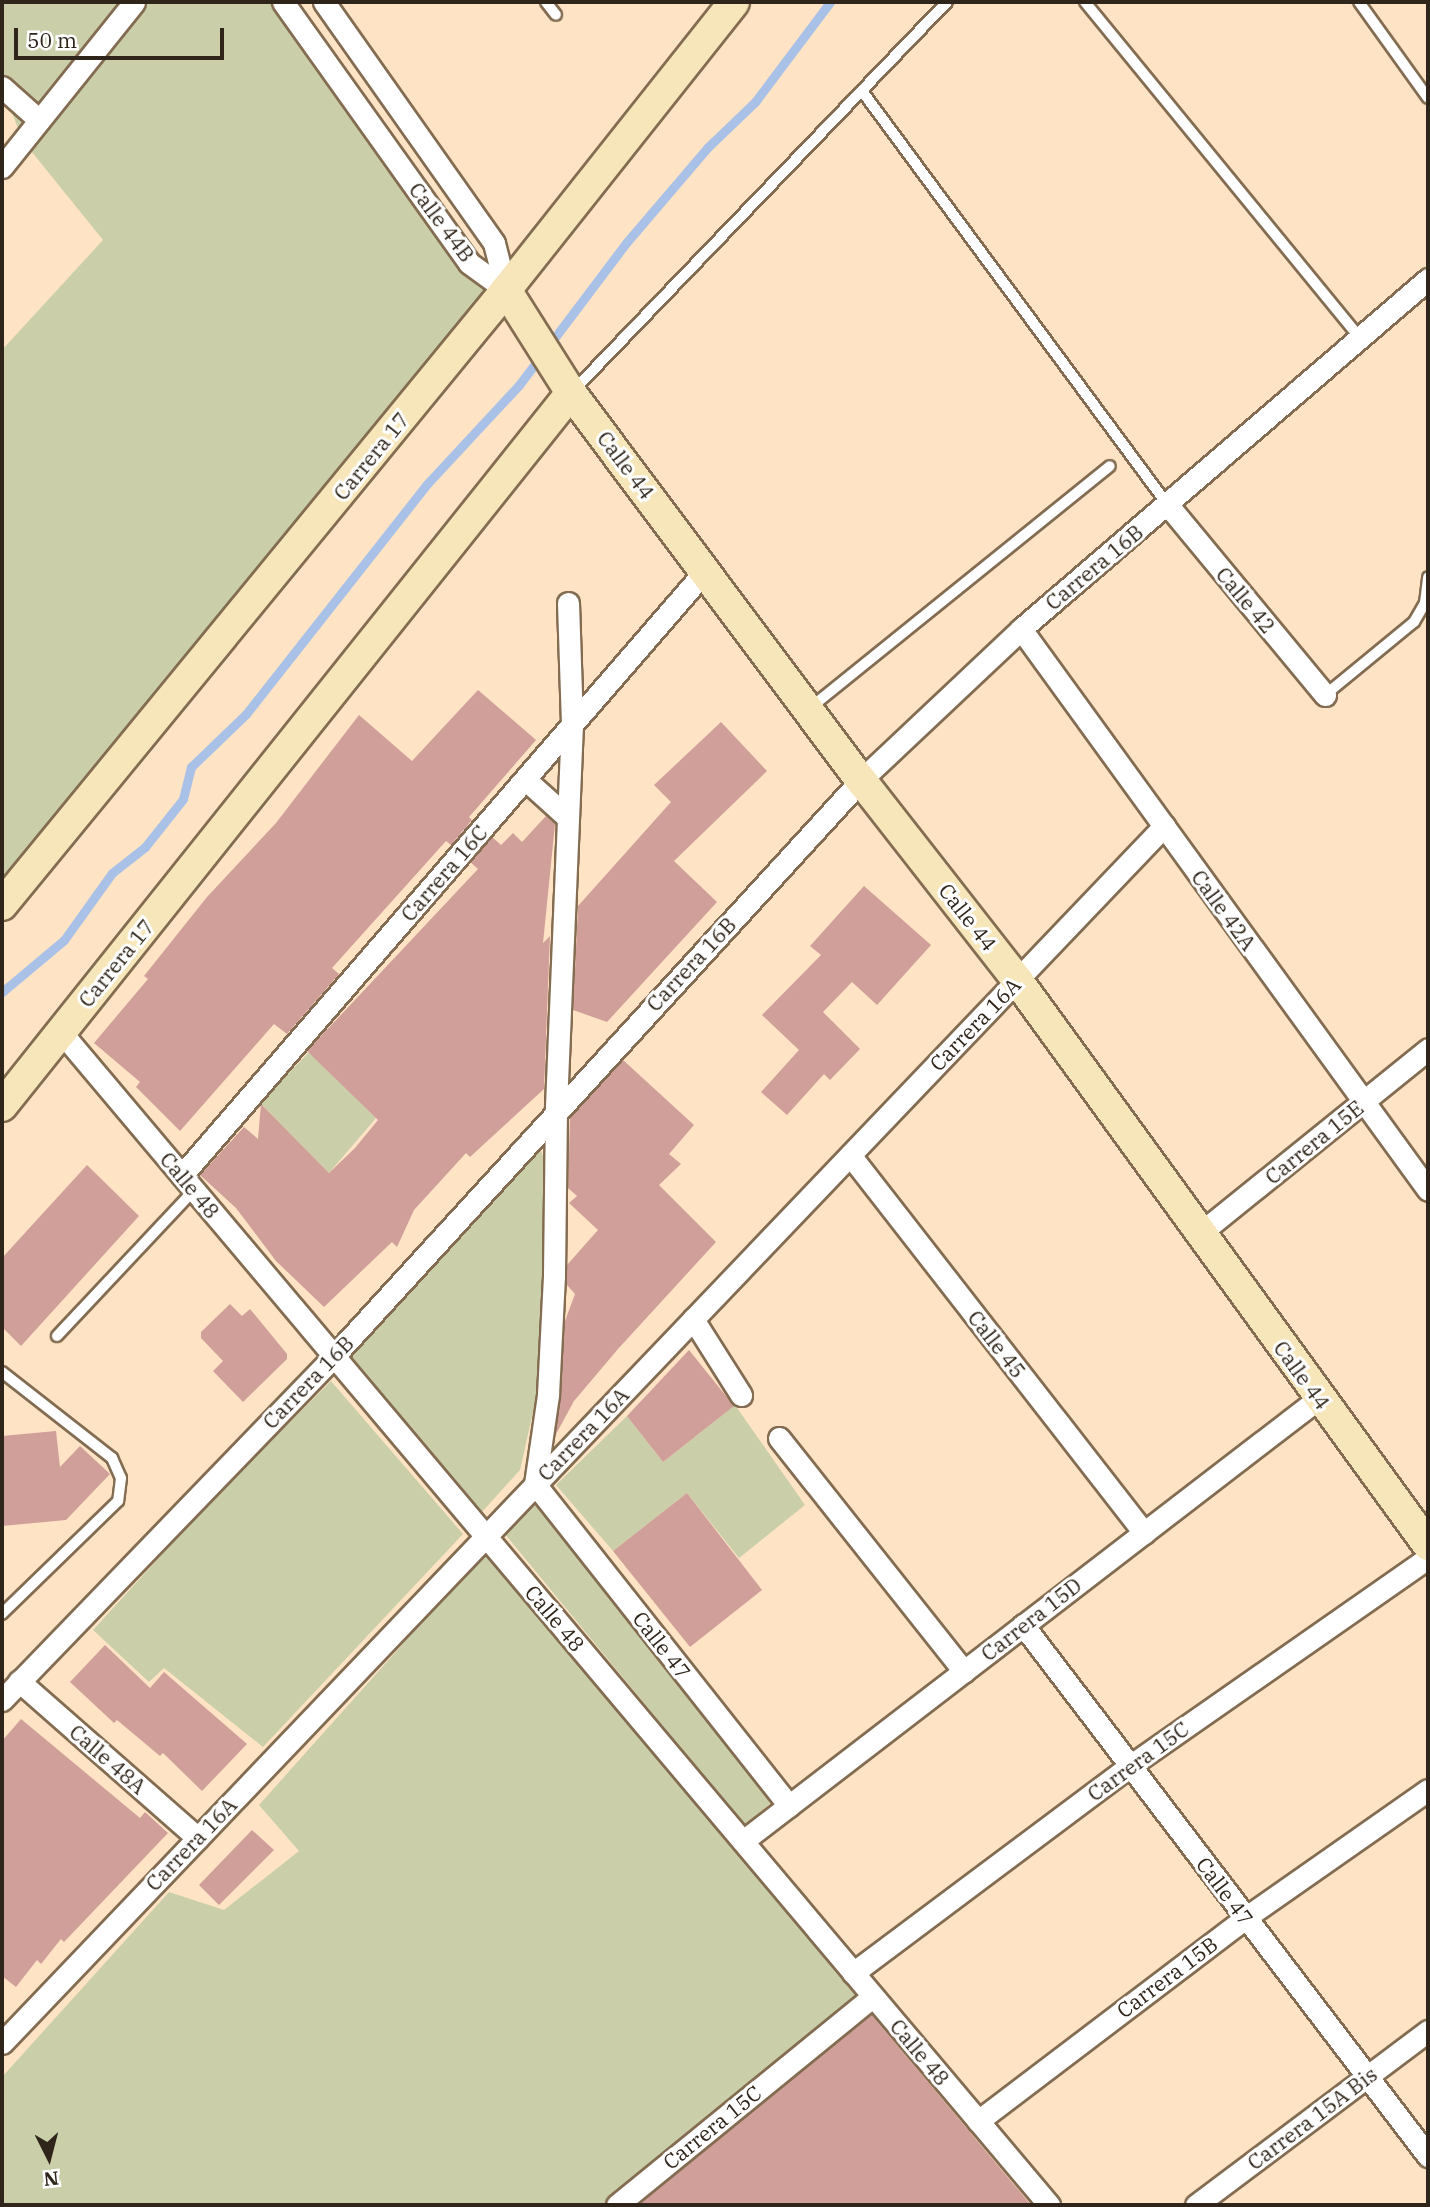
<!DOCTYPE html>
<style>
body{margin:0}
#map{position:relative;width:1430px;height:2207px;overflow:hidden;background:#fee3c5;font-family:"IBM Plex Serif",serif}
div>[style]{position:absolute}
.green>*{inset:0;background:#cacfa9}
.stream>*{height:9px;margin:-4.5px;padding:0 4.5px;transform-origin:4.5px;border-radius:4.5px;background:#aac1e7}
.building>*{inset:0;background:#d09f99}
.roads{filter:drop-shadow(2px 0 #836c51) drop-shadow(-2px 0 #836c51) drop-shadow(0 2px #836c51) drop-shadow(0 -2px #836c51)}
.lane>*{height:10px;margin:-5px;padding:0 5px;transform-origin:5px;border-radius:5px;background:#fff}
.street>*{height:21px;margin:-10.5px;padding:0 10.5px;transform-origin:10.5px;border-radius:10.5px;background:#fff}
.secondary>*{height:30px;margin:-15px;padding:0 15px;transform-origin:15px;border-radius:15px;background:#f6e6b9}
span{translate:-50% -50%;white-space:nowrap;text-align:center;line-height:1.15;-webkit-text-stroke:6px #fff;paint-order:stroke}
.street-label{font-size:21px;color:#2f251a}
.frame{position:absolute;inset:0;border:4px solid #2f251a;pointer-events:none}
.north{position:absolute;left:14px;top:2123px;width:70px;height:70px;-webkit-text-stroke:5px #fff;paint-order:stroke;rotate:174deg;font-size:19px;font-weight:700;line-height:28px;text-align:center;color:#2f251a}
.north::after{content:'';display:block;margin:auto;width:24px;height:32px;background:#2f251a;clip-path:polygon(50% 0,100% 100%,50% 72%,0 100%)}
.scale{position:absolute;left:14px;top:28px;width:210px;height:32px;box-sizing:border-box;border:4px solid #2f251a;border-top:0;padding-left:9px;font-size:21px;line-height:24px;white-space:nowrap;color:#2f251a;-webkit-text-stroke:5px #fff;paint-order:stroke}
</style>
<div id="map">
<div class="green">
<i style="clip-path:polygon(2px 2px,295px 2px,506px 290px,2px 880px,2px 350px,103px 240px,23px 141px,2px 87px)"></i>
<i style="clip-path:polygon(309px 1052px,376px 1118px,329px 1173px,260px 1103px)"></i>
<i style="clip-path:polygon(537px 1139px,546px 1165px,549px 1299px,535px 1403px,520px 1470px,481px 1513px,347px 1351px)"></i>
<i style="clip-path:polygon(331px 1381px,463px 1534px,263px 1747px,164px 1668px,149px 1682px,93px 1630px,207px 1505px)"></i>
<i style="clip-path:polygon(735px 1405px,805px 1505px,739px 1558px,687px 1493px,613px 1551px,556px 1485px,627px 1416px,663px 1462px)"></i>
<i style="clip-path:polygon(531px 1494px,771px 1803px,744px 1825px,500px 1528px)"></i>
<i style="clip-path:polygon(485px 1552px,865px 1987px,612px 2205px,4px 2205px,2px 2077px,169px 1892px,224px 1910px,299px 1851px,259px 1805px)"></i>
</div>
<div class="stream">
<i style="left:2px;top:992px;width:81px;rotate:-40deg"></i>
<i style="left:64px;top:940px;width:82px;rotate:-54.4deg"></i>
<i style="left:112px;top:873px;width:42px;rotate:-38.2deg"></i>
<i style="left:145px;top:847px;width:61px;rotate:-51.6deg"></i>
<i style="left:183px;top:799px;width:33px;rotate:-76deg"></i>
<i style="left:191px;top:767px;width:76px;rotate:-43.9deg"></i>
<i style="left:246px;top:714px;width:293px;rotate:-51.8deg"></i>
<i style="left:427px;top:484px;width:135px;rotate:-47.1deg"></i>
<i style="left:519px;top:385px;width:178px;rotate:-53deg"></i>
<i style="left:626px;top:243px;width:125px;rotate:-49.5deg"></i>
<i style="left:707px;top:148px;width:66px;rotate:-43.8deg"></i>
<i style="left:755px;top:102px;width:125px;rotate:-53.1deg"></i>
</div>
<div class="building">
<i style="clip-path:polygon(478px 690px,536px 740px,469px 817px,472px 820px,451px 845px,446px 841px,332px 968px,339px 974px,287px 1034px,274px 1024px,180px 1131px,136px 1087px,140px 1082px,94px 1043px,148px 979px,144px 976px,207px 897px,276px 823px,359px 715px,412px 761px)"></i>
<i style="clip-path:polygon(721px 722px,767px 771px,674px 861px,717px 902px,607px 1022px,573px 1010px,578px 906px,671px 802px,654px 785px)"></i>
<i style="clip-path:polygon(546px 816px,555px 824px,543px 943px,550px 936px,544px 1089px,470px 1157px,466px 1153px,414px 1210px,397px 1247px,392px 1242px,324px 1307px,276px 1261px,236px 1208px,200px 1175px,244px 1127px,258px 1139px,261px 1104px,329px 1173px,355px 1148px,378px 1120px,307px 1051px,478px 869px,470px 862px,492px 837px,501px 845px,513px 833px,522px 842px)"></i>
<i style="clip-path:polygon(864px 886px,931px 945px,877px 1005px,852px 982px,823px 1012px,860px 1049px,830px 1080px,824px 1074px,787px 1115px,761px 1092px,799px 1050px,762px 1015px,821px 955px,810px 946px)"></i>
<i style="clip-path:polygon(623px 1060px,694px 1125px,669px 1154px,681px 1164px,659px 1185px,716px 1242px,618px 1349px,574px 1401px,555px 1436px,565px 1321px,575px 1294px,567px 1285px,567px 1265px,598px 1230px,569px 1203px,577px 1196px,568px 1188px,570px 1117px)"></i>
<i style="clip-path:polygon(87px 1165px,139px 1216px,21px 1346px,2px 1327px,2px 1258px)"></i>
<i style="clip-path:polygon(230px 1304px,242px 1316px,250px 1309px,287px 1354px,287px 1359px,243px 1402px,213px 1371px,223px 1361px,201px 1338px,201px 1332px)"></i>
<i style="clip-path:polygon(689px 1350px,734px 1406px,663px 1462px,627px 1416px)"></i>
<i style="clip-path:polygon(56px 1431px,60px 1467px,80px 1446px,110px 1474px,66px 1520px,2px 1526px,2px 1436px)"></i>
<i style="clip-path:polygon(687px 1493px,762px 1590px,690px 1647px,613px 1551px)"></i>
<i style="clip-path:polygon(105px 1645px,150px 1688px,164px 1672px,247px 1744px,202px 1791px,163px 1753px,160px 1756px,117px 1720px,114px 1723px,70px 1682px)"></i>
<i style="clip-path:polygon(21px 1719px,140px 1818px,145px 1812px,168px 1833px,64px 1942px,61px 1939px,41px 1964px,37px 1960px,16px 1987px,2px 1976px,2px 1741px)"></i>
<i style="clip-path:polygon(252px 1830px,274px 1850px,219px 1905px,199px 1885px)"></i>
<i style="clip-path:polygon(871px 2014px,1031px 2205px,637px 2205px)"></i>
</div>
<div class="roads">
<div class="lane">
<i style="left:546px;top:2px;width:16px;rotate:52deg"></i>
<i style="left:1085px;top:2px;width:436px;rotate:50.7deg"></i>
<i style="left:1359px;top:2px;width:118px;rotate:54.3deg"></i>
<i style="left:862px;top:91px;width:513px;rotate:53.55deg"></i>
<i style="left:573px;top:391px;width:540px;rotate:-46.13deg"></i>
<i style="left:1325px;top:695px;width:115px;rotate:-39.4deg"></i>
<i style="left:1414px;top:622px;width:22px;rotate:-60deg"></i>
<i style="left:1425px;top:603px;width:26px;rotate:-83deg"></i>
<i style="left:810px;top:708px;width:385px;rotate:-38.9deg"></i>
<i style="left:57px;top:1336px;width:200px;rotate:-46.8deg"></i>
<i style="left:2px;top:1372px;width:140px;rotate:38deg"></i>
<i style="left:112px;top:1458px;width:22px;rotate:66deg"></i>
<i style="left:121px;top:1478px;width:23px;rotate:97deg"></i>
<i style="left:118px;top:1501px;width:162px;rotate:135.8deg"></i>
</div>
<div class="street">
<i style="left:283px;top:2px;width:320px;rotate:54.5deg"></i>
<i style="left:469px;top:263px;width:46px;rotate:36.1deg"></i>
<i style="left:324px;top:2px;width:295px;rotate:54.8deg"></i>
<i style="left:494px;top:243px;width:49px;rotate:75.7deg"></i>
<i style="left:2px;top:87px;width:50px;rotate:41.7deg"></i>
<i style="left:2px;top:167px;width:211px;rotate:-51.3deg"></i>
<i style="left:1167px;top:504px;width:248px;rotate:50.4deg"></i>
<i style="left:568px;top:603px;width:121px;rotate:88.1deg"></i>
<i style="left:572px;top:724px;width:386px;rotate:92.4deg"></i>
<i style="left:556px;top:1110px;width:166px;rotate:90.7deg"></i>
<i style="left:554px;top:1276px;width:119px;rotate:92.9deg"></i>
<i style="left:548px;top:1395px;width:90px;rotate:98.3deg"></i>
<i style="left:535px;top:1484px;width:410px;rotate:51.7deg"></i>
<i style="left:1021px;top:629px;width:693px;rotate:54.04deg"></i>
<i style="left:526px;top:780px;width:55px;rotate:42.1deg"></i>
<i style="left:61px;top:1032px;width:1534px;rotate:49.89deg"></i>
<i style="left:850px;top:1155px;width:479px;rotate:52.1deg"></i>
<i style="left:182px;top:1175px;width:799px;rotate:-49.11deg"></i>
<i style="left:1199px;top:1234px;width:294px;rotate:-38.9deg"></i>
<i style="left:693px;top:1319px;width:90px;rotate:57.7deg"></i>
<i style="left:779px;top:1438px;width:298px;rotate:51.6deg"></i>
<i style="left:1023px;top:1625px;width:668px;rotate:52.67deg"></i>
<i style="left:19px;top:1681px;width:238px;rotate:41.3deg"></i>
<i style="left:2px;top:1700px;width:478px;rotate:-46deg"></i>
<i style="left:334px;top:1356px;width:781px;rotate:-47.54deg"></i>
<i style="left:861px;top:780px;width:220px;rotate:-43.3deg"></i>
<i style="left:1021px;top:629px;width:537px;rotate:-40.69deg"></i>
<i style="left:743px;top:1841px;width:727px;rotate:-37.56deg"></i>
<i style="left:853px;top:1973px;width:347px;rotate:-36.8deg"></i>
<i style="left:1131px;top:1765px;width:362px;rotate:-34.9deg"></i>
<i style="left:2px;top:2043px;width:1683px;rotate:-46.32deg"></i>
<i style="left:978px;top:2121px;width:335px;rotate:-37.2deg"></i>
<i style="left:1245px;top:1918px;width:223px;rotate:-35deg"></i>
<i style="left:617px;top:2205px;width:330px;rotate:-39.2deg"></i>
<i style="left:1196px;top:2205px;width:290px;rotate:-36.9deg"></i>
</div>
<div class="secondary">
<i style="left:506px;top:290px;width:122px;rotate:57.7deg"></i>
<i style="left:571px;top:393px;width:484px;rotate:53.2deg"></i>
<i style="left:861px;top:780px;width:254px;rotate:52deg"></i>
<i style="left:1017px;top:980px;width:699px;rotate:53.97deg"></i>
<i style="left:2px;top:905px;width:795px;rotate:-50.66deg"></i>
<i style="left:506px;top:290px;width:367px;rotate:-51.6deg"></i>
<i style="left:2px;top:1106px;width:912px;rotate:-51.41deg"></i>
</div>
</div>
<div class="street-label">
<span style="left:442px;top:222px;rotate:53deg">Calle 44B</span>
<span style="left:371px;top:456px;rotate:-51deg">Carrera 17</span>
<span style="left:626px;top:465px;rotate:53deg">Calle 44</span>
<span style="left:1094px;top:567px;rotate:-40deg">Carrera 16B</span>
<span style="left:1246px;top:600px;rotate:50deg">Calle 42</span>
<span style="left:444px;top:873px;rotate:-49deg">Carrera 16C</span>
<span style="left:1224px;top:910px;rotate:54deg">Calle 42A</span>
<span style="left:968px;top:917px;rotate:52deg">Calle 44</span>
<span style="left:116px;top:963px;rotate:-51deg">Carrera 17</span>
<span style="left:691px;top:964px;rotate:-47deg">Carrera 16B</span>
<span style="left:975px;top:1024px;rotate:-46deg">Carrera 16A</span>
<span style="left:1314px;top:1142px;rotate:-39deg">Carrera 15E</span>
<span style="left:190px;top:1185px;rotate:50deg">Calle 48</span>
<span style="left:997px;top:1344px;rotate:52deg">Calle 45</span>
<span style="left:1302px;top:1375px;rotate:54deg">Calle 44</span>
<span style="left:308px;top:1382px;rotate:-46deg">Carrera 16B</span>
<span style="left:583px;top:1434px;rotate:-46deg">Carrera 16A</span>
<span style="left:555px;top:1618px;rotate:50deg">Calle 48</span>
<span style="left:1031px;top:1619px;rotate:-38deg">Carrera 15D</span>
<span style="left:662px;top:1645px;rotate:52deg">Calle 47</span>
<span style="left:108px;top:1759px;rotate:41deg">Calle 48A</span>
<span style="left:1138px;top:1761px;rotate:-36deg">Carrera 15C</span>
<span style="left:191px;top:1844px;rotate:-46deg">Carrera 16A</span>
<span style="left:1225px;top:1891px;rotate:53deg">Calle 47</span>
<span style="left:1167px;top:1977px;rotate:-37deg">Carrera 15B</span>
<span style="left:920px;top:2052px;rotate:50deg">Calle 48</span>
<span style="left:1312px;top:2118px;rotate:-37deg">Carrera 15A Bis</span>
<span style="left:712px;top:2127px;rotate:-39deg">Carrera 15C</span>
</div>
<div class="frame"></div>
<div class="north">N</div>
<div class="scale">50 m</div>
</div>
